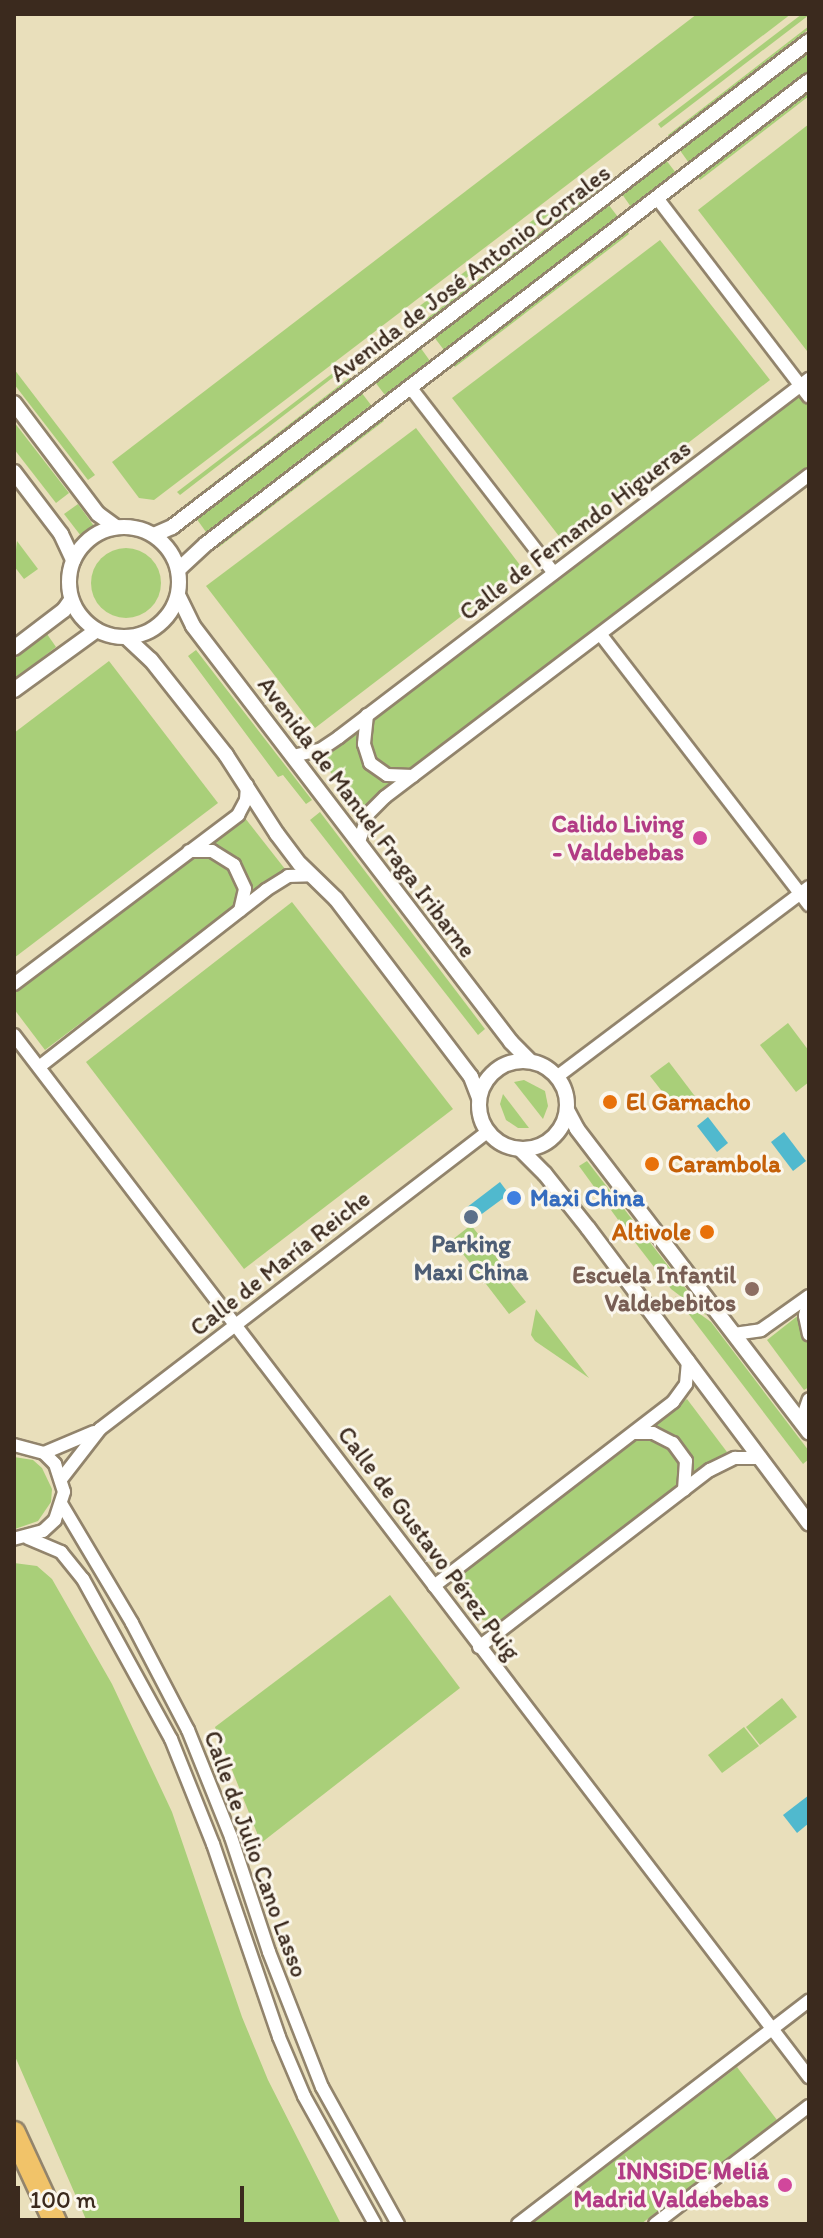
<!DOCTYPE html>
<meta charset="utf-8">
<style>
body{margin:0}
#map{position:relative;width:823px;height:2238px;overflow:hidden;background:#e9dfbb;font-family:Itim,sans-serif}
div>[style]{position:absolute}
.green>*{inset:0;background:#a9cf79}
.round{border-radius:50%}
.water>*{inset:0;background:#50b9ce}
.roads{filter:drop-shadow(2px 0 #92846c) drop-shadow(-2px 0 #92846c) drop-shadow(0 2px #92846c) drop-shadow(0 -2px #92846c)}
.minor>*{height:12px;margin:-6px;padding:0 6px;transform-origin:6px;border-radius:6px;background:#fff}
.tertiary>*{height:14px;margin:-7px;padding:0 7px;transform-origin:7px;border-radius:7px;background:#fff}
.tertiary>.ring{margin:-7px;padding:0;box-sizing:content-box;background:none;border:14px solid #fff;border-radius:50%}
.motorway>*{height:22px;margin:-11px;padding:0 11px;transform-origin:11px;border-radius:11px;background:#f1c369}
.dots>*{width:22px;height:22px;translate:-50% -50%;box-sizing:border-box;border:4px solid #fbf7ec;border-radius:50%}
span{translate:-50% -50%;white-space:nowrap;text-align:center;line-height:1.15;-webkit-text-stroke:6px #fbf7ec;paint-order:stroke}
.street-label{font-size:24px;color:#3b2a1e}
.hotel-label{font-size:24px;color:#b23c85;font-weight:700}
.right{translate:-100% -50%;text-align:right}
.food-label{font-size:24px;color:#c56008;font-weight:700}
.left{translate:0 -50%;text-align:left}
.shop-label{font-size:24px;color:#366cbe;font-weight:700}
.service-label{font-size:24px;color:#4e5e75;font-weight:700}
.education-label{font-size:24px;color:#785e54;font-weight:700}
.frame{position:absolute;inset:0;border:16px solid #3b2a1e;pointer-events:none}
.scale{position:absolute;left:16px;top:2186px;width:228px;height:36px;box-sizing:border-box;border:4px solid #3b2a1e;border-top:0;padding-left:10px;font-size:24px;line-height:28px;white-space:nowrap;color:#3b2a1e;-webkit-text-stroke:6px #fbf7ec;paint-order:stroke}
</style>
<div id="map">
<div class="green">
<i style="clip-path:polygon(697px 14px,791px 14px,154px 500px,139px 498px,112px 462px)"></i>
<i style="clip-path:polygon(802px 14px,809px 15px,661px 128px,658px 124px)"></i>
<i style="clip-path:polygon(809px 26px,809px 29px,669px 137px,668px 135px)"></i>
<i style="clip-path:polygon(809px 50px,809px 71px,689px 163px,679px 149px)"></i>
<i style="clip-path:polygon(809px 92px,809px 96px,700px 180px,698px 177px)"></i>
<i style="clip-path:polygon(809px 124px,809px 350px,807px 351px,698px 210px)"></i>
<i style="clip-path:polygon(666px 160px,676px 173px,631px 207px,622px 194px)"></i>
<i style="clip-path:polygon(587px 179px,591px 183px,416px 316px,413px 311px)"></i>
<i style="clip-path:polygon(597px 189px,599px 192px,424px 325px,422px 322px)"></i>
<i style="clip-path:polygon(608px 204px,618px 217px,444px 350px,434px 337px)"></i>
<i style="clip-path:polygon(627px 231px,629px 234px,455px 367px,453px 364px)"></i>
<i style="clip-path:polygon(660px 240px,770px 380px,562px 540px,452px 398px)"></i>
<i style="clip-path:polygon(420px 347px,430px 361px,385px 395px,375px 382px)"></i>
<i style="clip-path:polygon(342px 366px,344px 369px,180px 495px,177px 492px)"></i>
<i style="clip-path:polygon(14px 369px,95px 475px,88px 480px,14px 384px)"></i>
<i style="clip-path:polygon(349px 378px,351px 380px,187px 505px,186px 504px)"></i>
<i style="clip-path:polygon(809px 386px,809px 470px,361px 811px,320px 759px)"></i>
<i style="clip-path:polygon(361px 392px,371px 405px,206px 532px,196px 518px)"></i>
<i style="clip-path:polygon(382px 418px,384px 421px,219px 547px,217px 544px)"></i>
<i style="clip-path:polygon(14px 422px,69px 493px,56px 503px,14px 449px)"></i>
<i style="clip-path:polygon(416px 428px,523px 569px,315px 728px,206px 586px)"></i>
<i style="clip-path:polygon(78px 504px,94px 526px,81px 536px,64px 514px)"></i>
<i style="clip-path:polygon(17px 541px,38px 569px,24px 579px,14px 566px)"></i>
<i class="round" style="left:91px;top:548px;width:70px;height:70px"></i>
<i style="clip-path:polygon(47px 634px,56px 647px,14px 680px,14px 659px)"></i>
<i style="clip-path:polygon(196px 650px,312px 800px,306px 804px,283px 775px,278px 777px,188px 656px)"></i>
<i style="clip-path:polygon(109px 661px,218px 803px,14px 958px,14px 733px)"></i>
<i style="clip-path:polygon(320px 812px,485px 1029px,478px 1035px,310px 820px)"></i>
<i style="clip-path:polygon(245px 818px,285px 869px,45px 1050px,14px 1009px,14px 993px)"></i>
<i style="clip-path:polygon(292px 902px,453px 1109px,244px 1269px,86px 1062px)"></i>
<i style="clip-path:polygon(788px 1023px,809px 1051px,809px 1082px,796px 1092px,760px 1045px)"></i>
<i style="clip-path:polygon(669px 1062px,697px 1099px,679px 1113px,650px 1076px)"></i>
<i style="clip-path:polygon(524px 1080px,545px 1091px,548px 1106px,543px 1119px,514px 1082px)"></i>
<i style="clip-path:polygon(503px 1094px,529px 1128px,518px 1128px,506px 1120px,500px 1104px)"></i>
<i style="clip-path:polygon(587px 1161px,707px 1316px,671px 1289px,624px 1228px,579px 1166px)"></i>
<i style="clip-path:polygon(471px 1225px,500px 1262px,481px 1277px,452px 1240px)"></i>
<i style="clip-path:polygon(499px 1268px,526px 1302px,509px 1314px,483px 1280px)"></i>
<i style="clip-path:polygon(675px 1296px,711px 1322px,809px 1451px,809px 1459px,803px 1464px)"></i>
<i style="clip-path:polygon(809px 1307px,809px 1387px,804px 1390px,767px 1340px)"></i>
<i style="clip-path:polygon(536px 1309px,589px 1378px,535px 1341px,531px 1335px)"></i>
<i style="clip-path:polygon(687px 1399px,727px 1452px,504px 1623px,482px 1620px,457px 1588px,462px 1571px)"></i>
<i style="clip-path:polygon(14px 1457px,33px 1460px,42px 1468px,52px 1489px,51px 1502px,38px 1521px,15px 1529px)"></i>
<i style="clip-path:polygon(14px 1563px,37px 1566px,52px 1579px,112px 1684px,172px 1812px,242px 2017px,268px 2080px,341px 2224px,88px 2224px,14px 2054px)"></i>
<i style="clip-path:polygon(390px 1595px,460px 1688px,261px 1843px,215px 1727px)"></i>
<i style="clip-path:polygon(782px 1698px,797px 1717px,760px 1745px,746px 1727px)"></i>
<i style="clip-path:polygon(744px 1727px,759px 1746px,722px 1773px,708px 1755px)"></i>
<i style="clip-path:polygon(737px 2067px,777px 2120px,641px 2224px,531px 2224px)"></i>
</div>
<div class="water">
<i style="clip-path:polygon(708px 1117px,728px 1143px,717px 1152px,697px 1126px)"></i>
<i style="clip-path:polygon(784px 1132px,806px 1161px,793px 1171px,771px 1142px)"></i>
<i style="clip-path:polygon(500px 1182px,509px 1194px,475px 1219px,466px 1208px)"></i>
<i style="clip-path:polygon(809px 1795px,809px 1823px,797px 1833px,783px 1815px)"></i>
</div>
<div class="roads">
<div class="minor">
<i style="left:657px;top:198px;width:250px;rotate:52.6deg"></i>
<i style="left:410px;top:387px;width:235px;rotate:52.3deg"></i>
<i style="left:601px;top:635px;width:341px;rotate:52.4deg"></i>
<i style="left:367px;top:715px;width:29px;rotate:96deg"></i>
<i style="left:364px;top:744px;width:20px;rotate:72deg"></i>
<i style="left:370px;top:763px;width:21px;rotate:35deg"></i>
<i style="left:387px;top:775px;width:26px;rotate:2deg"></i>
<i style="left:293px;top:756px;width:28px;rotate:-13deg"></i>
<i style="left:320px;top:750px;width:23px;rotate:-34deg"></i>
<i style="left:339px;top:737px;width:591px;rotate:-37.3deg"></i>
<i style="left:359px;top:842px;width:29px;rotate:-72deg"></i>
<i style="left:368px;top:814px;width:24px;rotate:-45deg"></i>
<i style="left:385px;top:797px;width:532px;rotate:-37.21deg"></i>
<i style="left:189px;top:851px;width:23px"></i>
<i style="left:212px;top:851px;width:26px;rotate:32deg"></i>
<i style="left:234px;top:865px;width:26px;rotate:65deg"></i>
<i style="left:245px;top:889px;width:22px;rotate:103deg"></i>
<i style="left:14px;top:984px;width:281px;rotate:-37deg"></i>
<i style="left:238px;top:815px;width:17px;rotate:-62deg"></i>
<i style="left:246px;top:800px;width:15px;rotate:-86deg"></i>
<i style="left:14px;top:1035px;width:1311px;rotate:52.66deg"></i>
<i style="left:39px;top:1067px;width:288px;rotate:-37.9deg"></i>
<i style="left:266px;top:890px;width:26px;rotate:-32deg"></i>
<i style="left:288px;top:876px;width:23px;rotate:-2deg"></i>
<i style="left:558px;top:1076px;width:314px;rotate:-37deg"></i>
<i style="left:809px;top:1298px;width:18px;rotate:103deg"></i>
<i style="left:805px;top:1316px;width:19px;rotate:78deg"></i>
<i style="left:734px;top:1334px;width:27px;rotate:-8deg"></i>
<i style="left:761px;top:1330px;width:59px;rotate:-35.3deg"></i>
<i style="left:801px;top:1422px;width:24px;rotate:-71deg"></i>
<i style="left:635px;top:1433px;width:18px"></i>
<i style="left:653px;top:1433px;width:22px;rotate:27deg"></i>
<i style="left:673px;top:1443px;width:22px;rotate:54deg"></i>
<i style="left:686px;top:1461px;width:29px;rotate:94deg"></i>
<i style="left:14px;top:1445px;width:31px;rotate:15deg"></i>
<i style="left:44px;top:1453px;width:16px;rotate:45deg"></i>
<i style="left:55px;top:1464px;width:29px;rotate:72deg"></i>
<i style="left:64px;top:1492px;width:29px;rotate:108deg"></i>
<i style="left:55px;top:1520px;width:16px;rotate:137deg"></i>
<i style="left:43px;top:1531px;width:30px;rotate:165deg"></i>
<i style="left:44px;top:1453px;width:54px;rotate:-22.8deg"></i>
<i style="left:62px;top:1478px;width:62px;rotate:-52.2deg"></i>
<i style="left:100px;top:1429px;width:488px;rotate:-37.5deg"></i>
<i style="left:62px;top:1505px;width:137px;rotate:59.3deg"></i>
<i style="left:132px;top:1623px;width:121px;rotate:62.4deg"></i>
<i style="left:188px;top:1730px;width:115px;rotate:68.1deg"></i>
<i style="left:231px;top:1837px;width:121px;rotate:71.7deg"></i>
<i style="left:269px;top:1952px;width:145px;rotate:68.6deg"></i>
<i style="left:322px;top:2087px;width:157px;rotate:61deg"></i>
<i style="left:28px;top:1538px;width:36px;rotate:23deg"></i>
<i style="left:61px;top:1552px;width:35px;rotate:51deg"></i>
<i style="left:83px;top:1579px;width:183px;rotate:61.2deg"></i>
<i style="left:171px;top:1739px;width:113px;rotate:68.2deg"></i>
<i style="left:213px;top:1844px;width:204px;rotate:71.1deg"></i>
<i style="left:279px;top:2037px;width:64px;rotate:67deg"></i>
<i style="left:304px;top:2096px;width:146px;rotate:61deg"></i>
<i style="left:434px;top:1586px;width:302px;rotate:-37.6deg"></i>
<i style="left:673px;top:1402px;width:22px;rotate:-54deg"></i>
<i style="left:686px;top:1384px;width:24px;rotate:-85deg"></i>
<i style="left:479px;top:1647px;width:291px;rotate:-37.5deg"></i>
<i style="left:710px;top:1470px;width:28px;rotate:-26deg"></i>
<i style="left:735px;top:1458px;width:26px"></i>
<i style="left:518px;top:2224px;width:367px;rotate:-37.5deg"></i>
<i style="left:655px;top:2224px;width:194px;rotate:-37.5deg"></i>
</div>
<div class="tertiary">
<i style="left:14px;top:403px;width:139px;rotate:52.9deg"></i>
<i style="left:98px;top:514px;width:22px;rotate:36deg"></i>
<i style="left:14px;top:472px;width:78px;rotate:52.8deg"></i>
<i style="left:61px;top:534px;width:29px;rotate:65deg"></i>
<i class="ring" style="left:69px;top:527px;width:96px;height:96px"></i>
<i style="left:154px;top:535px;width:20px;rotate:-24deg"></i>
<i style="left:172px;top:527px;width:801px;rotate:-37.34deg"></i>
<i style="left:178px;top:570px;width:38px;rotate:-43deg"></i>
<i style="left:206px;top:544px;width:760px;rotate:-37.52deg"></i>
<i style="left:178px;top:595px;width:34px;rotate:64deg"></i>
<i style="left:193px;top:626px;width:524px;rotate:52.6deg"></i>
<i style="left:511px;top:1042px;width:25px;rotate:45deg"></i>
<i style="left:126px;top:637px;width:34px;rotate:43deg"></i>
<i style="left:151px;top:660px;width:121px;rotate:51.7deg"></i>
<i style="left:226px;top:755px;width:94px;rotate:57.2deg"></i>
<i style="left:277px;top:834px;width:38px;rotate:53deg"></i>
<i style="left:300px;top:864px;width:50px;rotate:44.2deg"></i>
<i style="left:336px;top:899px;width:223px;rotate:52.8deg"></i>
<i style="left:471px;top:1077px;width:22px;rotate:69deg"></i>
<i style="left:14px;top:648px;width:63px;rotate:-37.2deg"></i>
<i style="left:64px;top:610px;width:12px;rotate:-55deg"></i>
<i style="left:14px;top:690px;width:102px;rotate:-35.9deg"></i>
<i class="ring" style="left:479px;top:1061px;width:74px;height:74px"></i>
<i style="left:567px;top:1110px;width:21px;rotate:62deg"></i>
<i style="left:577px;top:1129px;width:382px;rotate:52.6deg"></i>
<i style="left:520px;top:1149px;width:35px;rotate:45deg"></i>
<i style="left:545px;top:1174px;width:69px;rotate:51.5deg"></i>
<i style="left:588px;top:1228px;width:369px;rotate:53.2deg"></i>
</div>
<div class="motorway">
<i style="left:14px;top:2133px;width:100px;rotate:65.2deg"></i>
</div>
</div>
<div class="dots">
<i style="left:700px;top:838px;background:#d1479c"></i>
<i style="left:610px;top:1102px;background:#e8710a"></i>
<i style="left:652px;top:1164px;background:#e8710a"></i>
<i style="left:514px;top:1198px;background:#3f7fe0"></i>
<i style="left:471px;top:1217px;background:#5c6f8a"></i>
<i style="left:707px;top:1232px;background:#e8710a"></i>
<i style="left:752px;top:1289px;background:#8d6e63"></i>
<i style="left:785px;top:2185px;background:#d1479c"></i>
</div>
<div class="street-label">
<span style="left:470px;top:273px;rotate:-37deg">Avenida de José Antonio Corrales</span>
<span style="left:575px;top:530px;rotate:-37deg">Calle de Fernando Higueras</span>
<span style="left:367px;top:817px;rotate:53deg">Avenida de Manuel Fraga Iribarne</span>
<span style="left:280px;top:1263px;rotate:-38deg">Calle de María Reiche</span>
<span style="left:429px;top:1543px;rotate:53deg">Calle de Gustavo Pérez Puig</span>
<span style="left:256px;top:1854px;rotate:70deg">Calle de Julio Cano Lasso</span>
</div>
<div class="hotel-label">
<span class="right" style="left:684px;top:838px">Calido Living<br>- Valdebebas</span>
<span class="right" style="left:769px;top:2185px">INNSiDE Meliá<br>Madrid Valdebebas</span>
</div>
<div class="food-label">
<span class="left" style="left:626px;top:1102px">El Garnacho</span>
<span class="left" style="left:668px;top:1164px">Carambola</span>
<span class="right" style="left:691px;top:1232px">Altivole</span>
</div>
<div class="shop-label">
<span class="left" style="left:530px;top:1198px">Maxi China</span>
</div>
<div class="service-label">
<span style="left:471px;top:1258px">Parking<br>Maxi China</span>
</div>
<div class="education-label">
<span class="right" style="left:736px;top:1289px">Escuela Infantil<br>Valdebebitos</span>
</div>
<div class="frame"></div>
<div class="scale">100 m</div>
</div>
